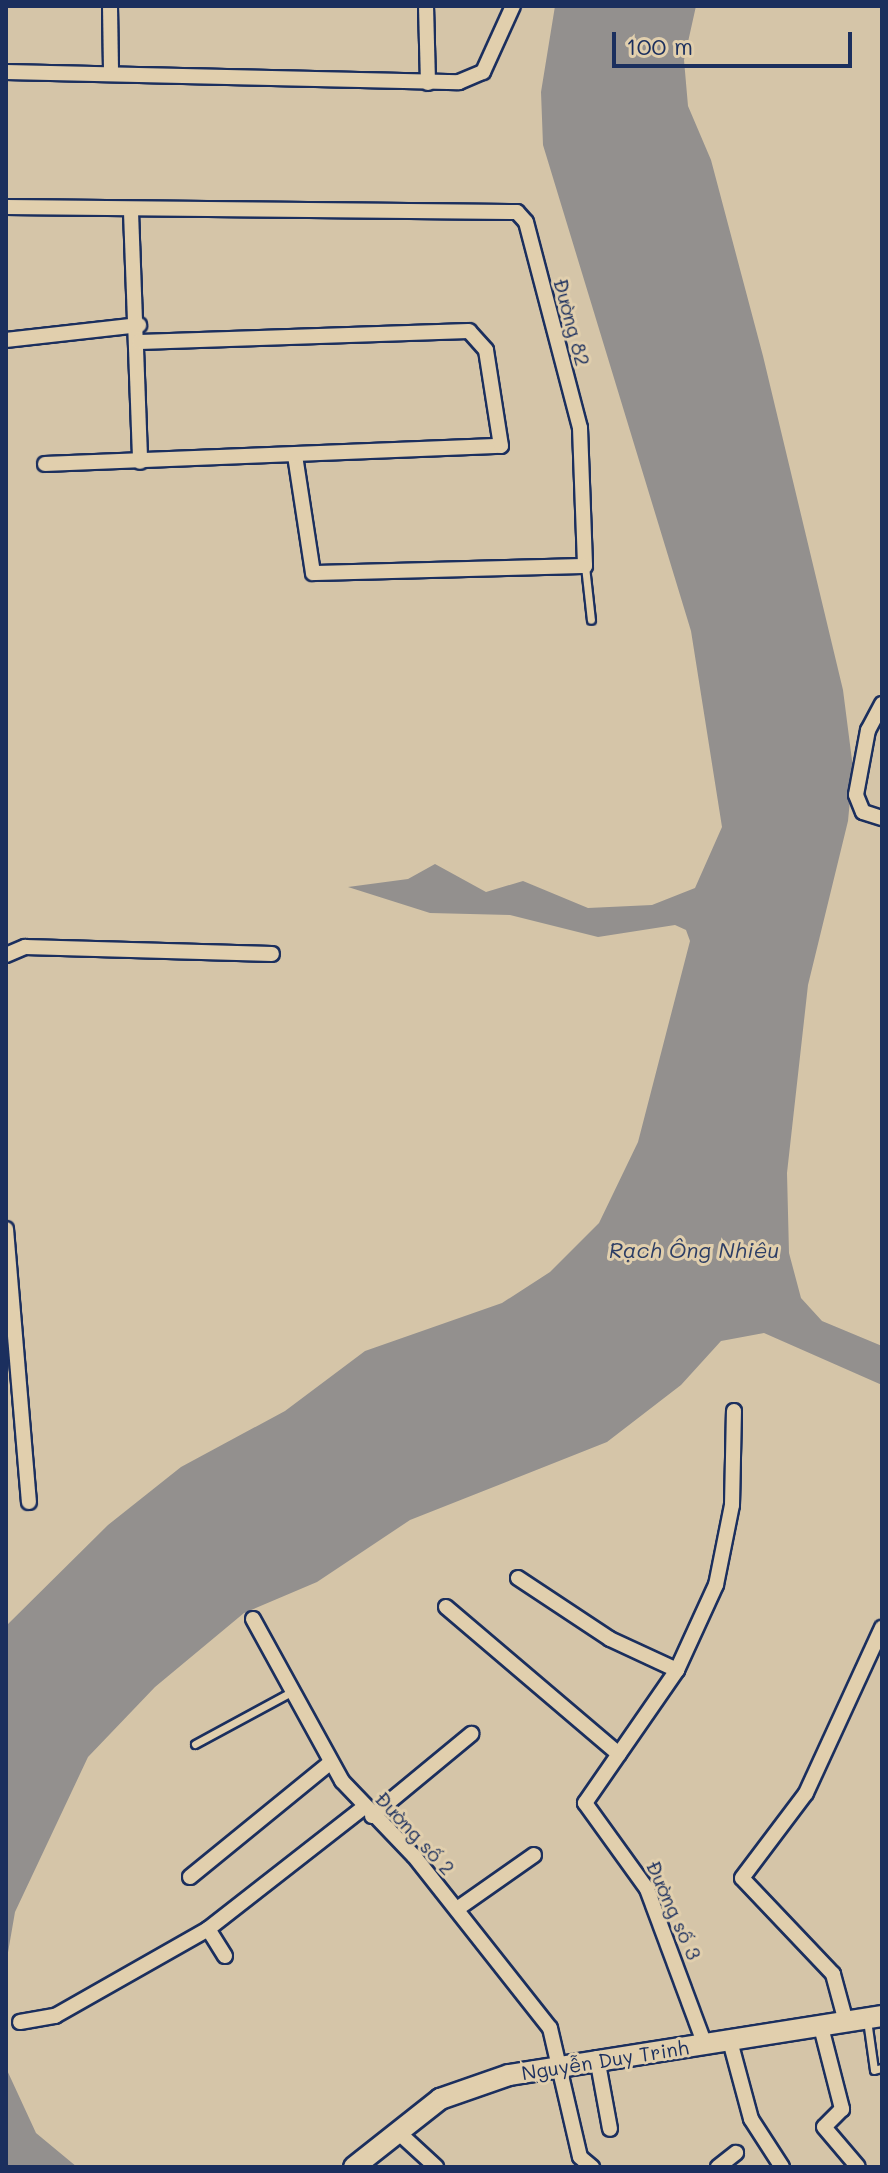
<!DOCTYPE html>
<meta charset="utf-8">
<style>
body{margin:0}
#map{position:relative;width:888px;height:2173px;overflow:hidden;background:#d5c5a8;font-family:Mali,sans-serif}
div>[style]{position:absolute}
.water>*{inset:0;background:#93908e}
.roads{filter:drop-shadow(2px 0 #1b2f5e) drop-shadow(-2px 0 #1b2f5e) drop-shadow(0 2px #1b2f5e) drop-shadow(0 -2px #1b2f5e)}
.service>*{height:7px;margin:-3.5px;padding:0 3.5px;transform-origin:3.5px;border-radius:3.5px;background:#e1cfad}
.minor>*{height:14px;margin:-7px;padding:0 7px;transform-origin:7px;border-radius:7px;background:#e1cfad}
.secondary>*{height:20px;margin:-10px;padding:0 10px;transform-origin:10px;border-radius:10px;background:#e1cfad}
span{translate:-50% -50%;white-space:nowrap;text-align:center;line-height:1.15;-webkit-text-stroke:6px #e1cfad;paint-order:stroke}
.street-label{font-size:20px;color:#1b2f5e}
.water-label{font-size:22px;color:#2d3e65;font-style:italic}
.frame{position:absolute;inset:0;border:8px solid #1b2f5e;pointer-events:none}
.scale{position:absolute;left:612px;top:32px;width:240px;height:36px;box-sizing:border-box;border:4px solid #1b2f5e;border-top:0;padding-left:10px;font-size:24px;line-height:28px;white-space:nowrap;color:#1b2f5e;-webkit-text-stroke:6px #e1cfad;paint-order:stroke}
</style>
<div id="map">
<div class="water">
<i style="clip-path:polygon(555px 6px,696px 6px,684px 60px,688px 106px,711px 160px,763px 356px,843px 690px,853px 768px,848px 821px,808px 985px,787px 1173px,789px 1253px,801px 1298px,822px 1321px,882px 1346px,882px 1385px,764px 1333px,721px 1341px,681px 1385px,607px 1442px,410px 1520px,317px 1582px,244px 1613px,155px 1687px,88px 1757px,15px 1912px,6px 1964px,6px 1626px,108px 1525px,181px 1467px,285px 1411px,365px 1351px,502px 1303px,550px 1272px,599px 1223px,638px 1142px,690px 941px,686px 930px,675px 925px,598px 937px,510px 915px,430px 913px,348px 887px,408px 879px,435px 864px,486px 892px,523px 881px,588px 908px,652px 905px,695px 888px,722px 827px,691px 631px,543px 145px,541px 92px)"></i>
<i style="clip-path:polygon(6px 2068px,36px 2133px,77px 2167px,6px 2167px)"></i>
</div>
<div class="roads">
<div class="service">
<i style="left:585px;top:566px;width:54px;rotate:83.7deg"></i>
<i style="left:195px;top:1744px;width:109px;rotate:-28.4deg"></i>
<i style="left:867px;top:2020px;width:50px;rotate:82deg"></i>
<i style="left:874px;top:2070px;width:7px;rotate:-16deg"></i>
</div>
<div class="minor">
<i style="left:110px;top:6px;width:67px;rotate:89.1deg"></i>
<i style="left:426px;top:6px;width:77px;rotate:88.5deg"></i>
<i style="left:6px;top:72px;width:453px;rotate:1.3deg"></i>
<i style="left:459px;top:82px;width:26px;rotate:-23deg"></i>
<i style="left:483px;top:72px;width:72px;rotate:-65.6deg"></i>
<i style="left:6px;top:207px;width:511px;rotate:0.56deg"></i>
<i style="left:517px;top:212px;width:13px;rotate:48deg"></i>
<i style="left:526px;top:222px;width:213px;rotate:75.3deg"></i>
<i style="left:580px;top:428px;width:138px;rotate:87.9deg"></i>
<i style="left:585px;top:566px;width:272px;rotate:178.5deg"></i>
<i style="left:313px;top:573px;width:118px;rotate:-98.7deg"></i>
<i style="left:131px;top:212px;width:250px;rotate:87.9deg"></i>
<i style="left:6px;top:340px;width:134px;rotate:-6.4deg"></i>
<i style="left:45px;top:464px;width:456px;rotate:-2.3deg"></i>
<i style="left:501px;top:446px;width:97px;rotate:-98.9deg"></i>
<i style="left:486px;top:350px;width:25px;rotate:-132deg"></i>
<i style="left:469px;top:331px;width:330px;rotate:178.1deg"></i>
<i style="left:882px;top:704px;width:30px;rotate:118deg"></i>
<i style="left:868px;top:730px;width:66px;rotate:100.5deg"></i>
<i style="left:856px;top:795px;width:18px;rotate:68deg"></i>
<i style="left:863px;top:812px;width:20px;rotate:18deg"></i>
<i style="left:6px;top:955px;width:21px;rotate:-23deg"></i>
<i style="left:25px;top:947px;width:247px;rotate:1.6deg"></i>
<i style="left:6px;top:1229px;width:274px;rotate:85.2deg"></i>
<i style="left:518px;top:1578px;width:110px;rotate:33.5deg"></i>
<i style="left:610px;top:1639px;width:74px;rotate:24.8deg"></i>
<i style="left:446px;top:1607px;width:227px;rotate:40.4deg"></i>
<i style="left:253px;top:1619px;width:185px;rotate:61.2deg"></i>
<i style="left:342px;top:1781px;width:104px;rotate:46.2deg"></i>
<i style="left:414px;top:1856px;width:219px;rotate:51.7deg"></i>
<i style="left:550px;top:2028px;width:132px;rotate:76.9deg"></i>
<i style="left:580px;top:2157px;width:16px;rotate:40deg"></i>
<i style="left:372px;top:1816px;width:129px;rotate:-39.6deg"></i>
<i style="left:190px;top:1877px;width:181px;rotate:-39.2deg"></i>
<i style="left:457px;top:1909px;width:94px;rotate:-35deg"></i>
<i style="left:225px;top:1956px;width:32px;rotate:-122deg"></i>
<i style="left:208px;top:1929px;width:197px;rotate:-38deg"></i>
<i style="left:20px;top:2022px;width:36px;rotate:-10deg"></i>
<i style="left:55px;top:2016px;width:176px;rotate:-29.6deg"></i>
<i style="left:846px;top:2022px;width:50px;rotate:-105.2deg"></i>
<i style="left:833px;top:1974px;width:132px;rotate:-133.5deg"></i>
<i style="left:742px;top:1878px;width:106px;rotate:-53deg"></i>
<i style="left:806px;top:1793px;width:182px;rotate:-65.3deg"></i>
<i style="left:821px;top:2027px;width:85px;rotate:75.6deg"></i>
<i style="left:842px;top:2109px;width:25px;rotate:135deg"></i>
<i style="left:824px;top:2127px;width:52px;rotate:49.6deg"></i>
<i style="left:730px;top:2041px;width:81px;rotate:74.9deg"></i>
<i style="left:751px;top:2119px;width:57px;rotate:57.1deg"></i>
<i style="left:705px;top:2045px;width:166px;rotate:-110.4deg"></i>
<i style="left:647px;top:1889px;width:106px;rotate:-125.8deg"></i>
<i style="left:585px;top:1803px;width:162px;rotate:-55.3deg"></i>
<i style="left:677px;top:1670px;width:94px;rotate:-65.4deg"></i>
<i style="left:716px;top:1585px;width:82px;rotate:-78.7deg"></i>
<i style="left:732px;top:1505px;width:94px;rotate:-88.8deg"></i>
<i style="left:597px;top:2058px;width:72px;rotate:79.6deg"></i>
<i style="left:398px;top:2132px;width:52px;rotate:42.6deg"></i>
<i style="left:718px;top:2167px;width:23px;rotate:-38deg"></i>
</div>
<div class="secondary">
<i style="left:354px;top:2167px;width:110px;rotate:-38.3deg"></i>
<i style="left:440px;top:2099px;width:73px;rotate:-19.2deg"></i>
<i style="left:509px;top:2075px;width:378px;rotate:-9deg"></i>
</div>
</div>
<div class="street-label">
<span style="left:572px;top:322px;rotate:75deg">Đường 82</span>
<span style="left:415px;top:1833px;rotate:47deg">Đường số 2</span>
<span style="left:674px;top:1910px;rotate:66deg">Đường số 3</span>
<span style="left:605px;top:2060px;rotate:-9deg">Nguyễn Duy Trinh</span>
</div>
<div class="water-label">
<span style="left:694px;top:1250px">Rạch Ông Nhiêu</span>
</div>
<div class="frame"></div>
<div class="scale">100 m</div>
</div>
